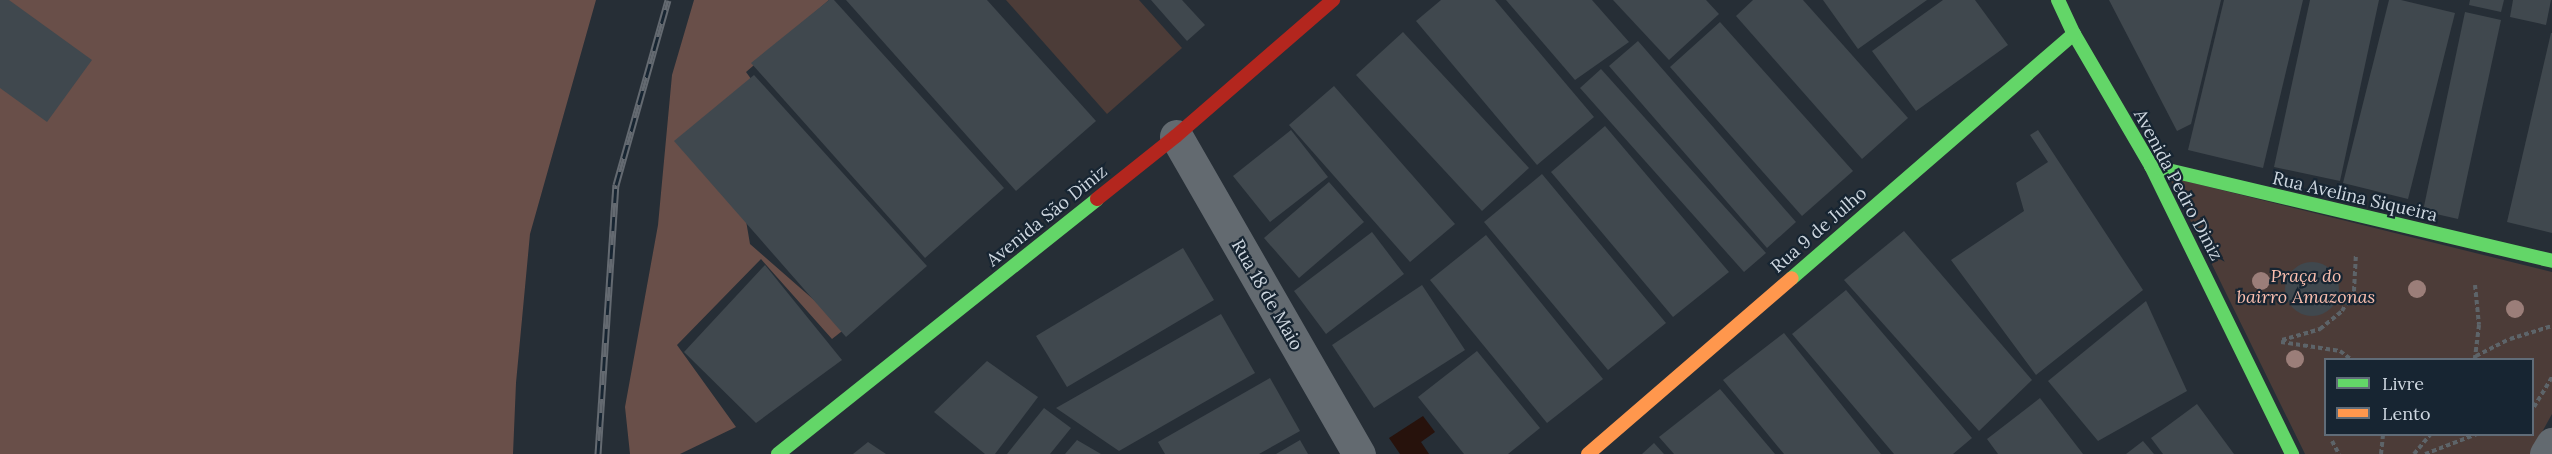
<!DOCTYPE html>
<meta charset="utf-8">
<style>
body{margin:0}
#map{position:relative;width:2552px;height:454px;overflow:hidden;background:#262e36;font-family:Lora,serif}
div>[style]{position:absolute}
.green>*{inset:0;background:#4c3c38}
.forest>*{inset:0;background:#694f49}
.water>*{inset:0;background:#27120c}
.building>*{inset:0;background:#40484e}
.round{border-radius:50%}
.path>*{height:4px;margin-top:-2px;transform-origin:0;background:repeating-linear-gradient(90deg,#5d6469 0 4.5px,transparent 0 7.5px)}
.street>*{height:33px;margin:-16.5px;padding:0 16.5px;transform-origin:16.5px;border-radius:16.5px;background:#636a70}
.fast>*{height:14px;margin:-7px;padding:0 7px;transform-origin:7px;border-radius:7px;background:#63d668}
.slow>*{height:14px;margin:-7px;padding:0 7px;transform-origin:7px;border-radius:7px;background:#ff974d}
.jam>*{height:14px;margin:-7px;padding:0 7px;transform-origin:7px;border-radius:7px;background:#b3261e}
.rail>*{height:7px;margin-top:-3.5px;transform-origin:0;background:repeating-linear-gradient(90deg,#172532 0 14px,#646a71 0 28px);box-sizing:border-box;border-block:2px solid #646a71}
.trees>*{width:18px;height:18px;margin:-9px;border-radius:50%;background:#9b7e79}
span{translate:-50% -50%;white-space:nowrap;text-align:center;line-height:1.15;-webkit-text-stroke:4.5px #172532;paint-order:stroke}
.street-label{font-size:18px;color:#ced7e0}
.park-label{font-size:18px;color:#fbbfaf;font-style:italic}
.legend{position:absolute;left:2324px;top:358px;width:210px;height:78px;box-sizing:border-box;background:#172532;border:2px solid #606c78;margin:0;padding:8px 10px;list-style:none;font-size:18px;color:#ced7e0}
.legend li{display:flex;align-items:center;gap:12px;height:30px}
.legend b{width:30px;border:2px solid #606c78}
</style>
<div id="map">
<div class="green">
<i style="clip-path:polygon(1006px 0,1139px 0,1182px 48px,1107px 114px)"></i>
<i style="clip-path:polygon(evenodd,2169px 177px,2552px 272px,2552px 414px,2530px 454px,2305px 454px,2169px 177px,2326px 360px,2532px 360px,2532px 434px,2326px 434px,2326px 360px)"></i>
</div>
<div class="forest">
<i style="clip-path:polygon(0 0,596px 0,530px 234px,516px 383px,513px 454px,0 454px)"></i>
<i style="clip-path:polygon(694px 0,829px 0,746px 72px,794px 137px,742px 197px,750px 244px,846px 328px,832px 339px,761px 259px,677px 345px,736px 427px,680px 454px,630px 454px,625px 407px,658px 225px,672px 75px)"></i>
</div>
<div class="water">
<i style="clip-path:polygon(1423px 416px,1435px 432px,1421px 442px,1429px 454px,1400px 454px,1389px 438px)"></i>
</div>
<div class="building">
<i style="clip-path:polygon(0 0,9px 0,92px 60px,47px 122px,0 88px)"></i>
<i style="clip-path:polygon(829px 0,834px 0,1004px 188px,925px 258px,751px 63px)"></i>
<i style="clip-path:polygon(846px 0,987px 0,1096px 121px,1016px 191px)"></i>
<i style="clip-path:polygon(1151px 0,1182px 0,1205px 25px,1187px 41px)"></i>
<i style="clip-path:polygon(1441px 0,1495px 0,1594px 117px,1537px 165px,1416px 21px)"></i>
<i style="clip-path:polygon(1506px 0,1592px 0,1629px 42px,1575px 80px)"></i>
<i style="clip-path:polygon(1613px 0,1706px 0,1719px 14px,1669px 60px)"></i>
<i style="clip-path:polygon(1753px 0,1803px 0,1908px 118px,1862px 159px,1736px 16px)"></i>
<i style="clip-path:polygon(1823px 0,1927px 0,1858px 49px)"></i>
<i style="clip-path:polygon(1943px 0,1975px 0,2008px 45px,1916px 111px,1872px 51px)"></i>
<i style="clip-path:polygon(2109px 0,2221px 0,2191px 124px,2177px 131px)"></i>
<i style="clip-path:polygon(2224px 0,2303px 0,2263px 168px,2188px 150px)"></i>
<i style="clip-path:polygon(2310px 0,2379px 0,2340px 181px,2274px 167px)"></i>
<i style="clip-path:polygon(2389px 0,2401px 0,2455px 13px,2408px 199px,2343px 183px)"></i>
<i style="clip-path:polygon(2470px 0,2504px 0,2501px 12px,2469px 5px)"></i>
<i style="clip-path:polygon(2513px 0,2551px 0,2546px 25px,2510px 17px)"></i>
<i style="clip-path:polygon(2465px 12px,2501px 20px,2458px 219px,2423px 211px)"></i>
<i style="clip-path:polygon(1720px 22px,1853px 171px,1802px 216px,1670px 67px)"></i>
<i style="clip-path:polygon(1403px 32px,1529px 168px,1482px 211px,1356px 75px)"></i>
<i style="clip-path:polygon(2551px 33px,2552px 33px,2552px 233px,2507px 222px)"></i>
<i style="clip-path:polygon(1638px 41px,1796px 222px,1767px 248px,1609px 66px)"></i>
<i style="clip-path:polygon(1601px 69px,1766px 253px,1744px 272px,1580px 88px)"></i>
<i style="clip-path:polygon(754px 75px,927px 266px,846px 337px,674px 141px)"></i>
<i style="clip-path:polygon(1334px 86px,1455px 224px,1410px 262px,1289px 125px)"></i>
<i style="clip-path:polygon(1605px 126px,1729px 272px,1673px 317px,1551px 172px)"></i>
<i style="clip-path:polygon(1291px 130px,1328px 177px,1270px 222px,1233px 176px)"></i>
<i style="clip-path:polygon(2038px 130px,2143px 290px,2036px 375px,1951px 260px,2024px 211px,2016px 183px,2048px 162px,2030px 135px)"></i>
<i style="clip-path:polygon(1542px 174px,1666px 323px,1608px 370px,1484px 222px)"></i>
<i style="clip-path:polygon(1329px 182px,1364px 222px,1299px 278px,1264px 238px)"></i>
<i style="clip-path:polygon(1904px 231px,2032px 380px,1979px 431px,1844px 280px)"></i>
<i style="clip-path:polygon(1372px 232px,1404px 274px,1326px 334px,1294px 291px)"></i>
<i style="clip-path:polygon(1486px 235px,1603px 379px,1547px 423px,1430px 280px)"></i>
<i style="clip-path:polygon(1183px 248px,1214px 300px,1067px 387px,1036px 336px)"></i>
<i class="round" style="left:2285px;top:262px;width:54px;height:54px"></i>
<i style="clip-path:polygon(765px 265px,842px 360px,756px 423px,684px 352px)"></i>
<i style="clip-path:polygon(1422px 285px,1465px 350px,1374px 408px,1332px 345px)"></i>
<i style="clip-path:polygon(1846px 290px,1972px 438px,1953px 454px,1894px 454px,1792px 334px)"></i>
<i style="clip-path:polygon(2146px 301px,2187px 391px,2098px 441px,2048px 381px)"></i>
<i style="clip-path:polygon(1221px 314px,1255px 373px,1119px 451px,1056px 408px)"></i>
<i style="clip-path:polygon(1784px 333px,1881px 454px,1784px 454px,1723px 380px)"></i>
<i style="clip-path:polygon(1477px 351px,1540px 428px,1508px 454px,1464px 454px,1418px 397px)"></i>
<i style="clip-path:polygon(987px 361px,1038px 397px,995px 454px,985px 454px,934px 412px)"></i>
<i style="clip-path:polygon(1270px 378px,1300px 431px,1259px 454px,1165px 454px,1158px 442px)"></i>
<i style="clip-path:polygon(1720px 389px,1775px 454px,1674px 454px,1659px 437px)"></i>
<i style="clip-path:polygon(2040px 398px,2083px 454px,1998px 454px,1987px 439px)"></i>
<i style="clip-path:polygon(2197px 404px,2234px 454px,2163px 454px,2151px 438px)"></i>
<i style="clip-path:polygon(1044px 408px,1071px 428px,1050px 454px,1007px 454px)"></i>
<i style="clip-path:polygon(1077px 440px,1101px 454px,1065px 454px)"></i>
<i style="clip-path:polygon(1300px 440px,1308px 454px,1276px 454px)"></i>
<i style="clip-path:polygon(2143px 441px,2154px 454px,2126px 454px)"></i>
<i style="clip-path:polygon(868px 442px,886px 454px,853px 454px)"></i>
<i style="clip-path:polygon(1654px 443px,1664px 454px,1642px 454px)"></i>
</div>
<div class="path">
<i style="left:2475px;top:285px;width:40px;rotate:84.3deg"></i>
<i style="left:2479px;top:325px;width:35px;rotate:97deg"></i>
<i style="left:2282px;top:340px;width:40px;rotate:-16deg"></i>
<i style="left:2320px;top:329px;width:28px;rotate:-39deg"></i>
<i style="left:2342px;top:311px;width:23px;rotate:-59deg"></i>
<i style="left:2354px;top:291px;width:35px;rotate:-87deg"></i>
<i style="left:2281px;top:342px;width:60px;rotate:8.7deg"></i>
<i style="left:2340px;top:351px;width:15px;rotate:37deg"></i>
<i style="left:2476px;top:356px;width:38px;rotate:-27deg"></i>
<i style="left:2510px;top:339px;width:44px;rotate:-17.2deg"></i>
<i style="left:2534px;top:407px;width:35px;rotate:-59deg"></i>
<i style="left:2332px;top:441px;width:15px;rotate:62deg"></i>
<i style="left:2381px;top:454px;width:20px;rotate:-84deg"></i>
<i style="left:2414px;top:454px;width:26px;rotate:-50deg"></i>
<i style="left:2425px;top:454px;width:56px;rotate:-21deg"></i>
</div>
<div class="street">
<i style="left:1176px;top:136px;width:367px;rotate:60.1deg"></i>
<i style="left:2546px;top:454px;width:12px;rotate:-59deg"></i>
</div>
<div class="fast">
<i style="left:2058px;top:0;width:38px;rotate:65deg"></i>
<i style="left:2074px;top:34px;width:153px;rotate:59.7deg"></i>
<i style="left:2151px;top:166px;width:321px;rotate:63.9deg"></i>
<i style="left:2151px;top:166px;width:412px;rotate:13.3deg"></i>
<i style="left:1792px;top:278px;width:373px;rotate:-40.9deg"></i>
<i style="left:778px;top:454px;width:408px;rotate:-38.6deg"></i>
</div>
<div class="slow">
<i style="left:1588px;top:454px;width:269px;rotate:-40.8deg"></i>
</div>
<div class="jam">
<i style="left:1097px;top:199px;width:101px;rotate:-38.6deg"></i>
<i style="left:1176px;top:136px;width:208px;rotate:-40.9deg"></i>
</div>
<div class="rail">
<i style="left:598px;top:454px;width:270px;rotate:-86.2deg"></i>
<i style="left:616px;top:185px;width:192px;rotate:-74.3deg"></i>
</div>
<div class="trees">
<i style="left:2261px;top:281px"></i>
<i style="left:2417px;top:289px"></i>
<i style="left:2515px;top:309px"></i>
<i style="left:2295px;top:359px"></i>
</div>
<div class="street-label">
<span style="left:2178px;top:185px;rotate:62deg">Avenida Pedro Diniz</span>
<span style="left:2355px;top:197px;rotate:13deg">Rua Avelina Siqueira</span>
<span style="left:1047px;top:216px;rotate:-39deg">Avenida São Diniz</span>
<span style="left:1819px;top:230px;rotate:-41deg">Rua 9 de Julho</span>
<span style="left:1267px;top:295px;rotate:60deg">Rua 18 de Maio</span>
</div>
<div class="park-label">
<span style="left:2306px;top:287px">Praça do<br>bairro Amazonas</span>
</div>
<ul class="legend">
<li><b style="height:8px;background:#63d668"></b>Livre</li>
<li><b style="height:8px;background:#ff974d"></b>Lento</li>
</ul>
</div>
